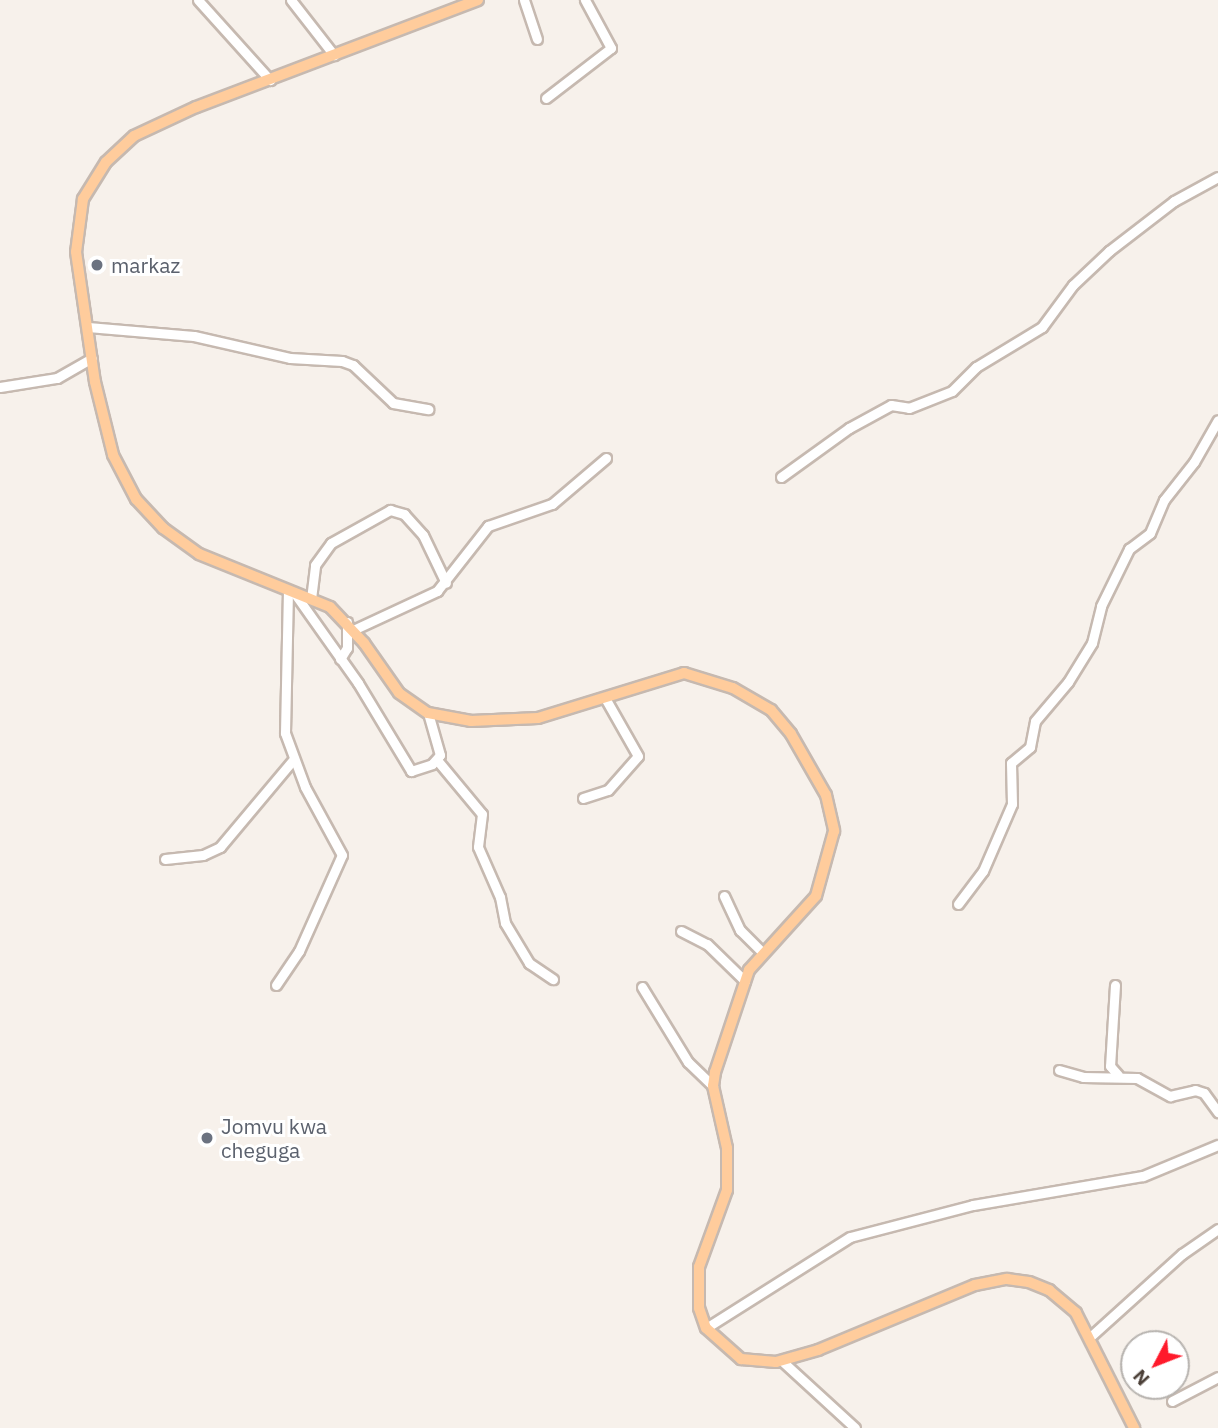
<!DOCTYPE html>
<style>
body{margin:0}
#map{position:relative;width:1218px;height:1428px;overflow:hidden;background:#f7f1eb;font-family:"IBM Plex Sans",sans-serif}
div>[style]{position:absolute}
.roads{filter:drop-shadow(2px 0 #c6b9b0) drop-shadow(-2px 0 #c6b9b0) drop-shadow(0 2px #c6b9b0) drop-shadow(0 -2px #c6b9b0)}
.minor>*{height:9px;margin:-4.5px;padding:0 4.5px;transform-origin:4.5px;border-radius:4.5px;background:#fff}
.major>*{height:10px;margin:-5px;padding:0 5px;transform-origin:5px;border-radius:5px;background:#ffcc9c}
.dots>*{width:19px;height:19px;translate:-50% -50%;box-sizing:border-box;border:4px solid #fff;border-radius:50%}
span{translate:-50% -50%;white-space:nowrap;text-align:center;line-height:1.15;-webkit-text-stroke:6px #fff;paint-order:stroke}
.worship-label{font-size:21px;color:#5b616d}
.left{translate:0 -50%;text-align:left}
.north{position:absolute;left:1120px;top:1330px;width:70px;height:70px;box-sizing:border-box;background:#fff;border:2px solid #b7b3af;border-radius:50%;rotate:228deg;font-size:19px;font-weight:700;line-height:28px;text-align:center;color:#4c4038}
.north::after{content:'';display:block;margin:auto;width:24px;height:32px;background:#ff1a2b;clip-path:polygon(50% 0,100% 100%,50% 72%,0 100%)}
</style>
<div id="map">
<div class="roads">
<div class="minor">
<i style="left:198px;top:0;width:108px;rotate:48deg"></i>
<i style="left:291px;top:0;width:70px;rotate:52deg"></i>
<i style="left:524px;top:0;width:41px;rotate:71.6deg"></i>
<i style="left:546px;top:98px;width:82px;rotate:-37.6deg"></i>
<i style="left:611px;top:48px;width:55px;rotate:-118.4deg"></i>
<i style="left:88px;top:327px;width:106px;rotate:4.9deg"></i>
<i style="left:194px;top:336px;width:98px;rotate:12.9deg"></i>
<i style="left:290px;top:358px;width:52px;rotate:3.3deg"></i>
<i style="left:342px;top:361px;width:12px;rotate:20deg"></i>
<i style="left:353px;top:365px;width:55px;rotate:43.5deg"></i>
<i style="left:393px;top:403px;width:36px;rotate:10deg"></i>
<i style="left:0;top:387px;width:58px;rotate:-9deg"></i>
<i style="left:57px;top:378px;width:40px;rotate:-29.7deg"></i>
<i style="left:781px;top:477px;width:84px;rotate:-35.8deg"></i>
<i style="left:849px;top:428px;width:48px;rotate:-28.7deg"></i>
<i style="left:891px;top:405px;width:18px;rotate:9deg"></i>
<i style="left:909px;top:408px;width:46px;rotate:-21.6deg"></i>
<i style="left:952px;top:391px;width:34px;rotate:-45deg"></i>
<i style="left:976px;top:367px;width:77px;rotate:-31.2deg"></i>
<i style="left:1042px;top:327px;width:52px;rotate:-53.6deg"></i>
<i style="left:1073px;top:285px;width:50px;rotate:-43.4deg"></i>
<i style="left:1109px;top:251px;width:82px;rotate:-37.6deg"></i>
<i style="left:1174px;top:201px;width:50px;rotate:-28.6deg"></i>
<i style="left:295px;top:594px;width:109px;rotate:54.7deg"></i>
<i style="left:358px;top:683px;width:103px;rotate:58.9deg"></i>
<i style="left:411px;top:771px;width:22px;rotate:-18deg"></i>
<i style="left:432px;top:764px;width:12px;rotate:-48deg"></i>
<i style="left:440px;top:755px;width:44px;rotate:-105.9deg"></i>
<i style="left:311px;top:599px;width:34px;rotate:-83deg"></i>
<i style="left:315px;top:565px;width:27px;rotate:-54deg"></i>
<i style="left:331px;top:543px;width:68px;rotate:-29.2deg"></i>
<i style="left:390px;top:510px;width:15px;rotate:16deg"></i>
<i style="left:404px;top:514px;width:28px;rotate:48deg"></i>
<i style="left:423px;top:535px;width:53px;rotate:64.4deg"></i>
<i style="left:353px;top:630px;width:93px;rotate:-24.9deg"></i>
<i style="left:437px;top:591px;width:83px;rotate:-51.9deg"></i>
<i style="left:488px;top:526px;width:68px;rotate:-19deg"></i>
<i style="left:552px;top:504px;width:71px;rotate:-40.4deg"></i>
<i style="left:340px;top:659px;width:13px;rotate:-58deg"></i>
<i style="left:347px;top:648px;width:26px;rotate:-90deg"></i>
<i style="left:437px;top:760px;width:70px;rotate:50.2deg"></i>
<i style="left:482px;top:814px;width:33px;rotate:97deg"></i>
<i style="left:478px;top:847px;width:55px;rotate:66.3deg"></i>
<i style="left:500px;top:897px;width:26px;rotate:79deg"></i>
<i style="left:505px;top:923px;width:47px;rotate:59deg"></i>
<i style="left:529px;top:963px;width:29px;rotate:34deg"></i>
<i style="left:583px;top:798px;width:26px;rotate:-18deg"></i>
<i style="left:608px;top:790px;width:45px;rotate:-48.6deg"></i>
<i style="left:638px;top:756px;width:67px;rotate:-119.6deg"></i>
<i style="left:165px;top:859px;width:38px;rotate:-6deg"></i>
<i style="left:203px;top:855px;width:19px;rotate:-25deg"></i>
<i style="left:220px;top:847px;width:114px;rotate:-50deg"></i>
<i style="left:724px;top:896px;width:38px;rotate:65deg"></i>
<i style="left:740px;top:930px;width:31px;rotate:45deg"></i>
<i style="left:958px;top:904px;width:41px;rotate:-52.9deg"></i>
<i style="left:983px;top:871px;width:73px;rotate:-66.6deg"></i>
<i style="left:1012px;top:804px;width:41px;rotate:-91.4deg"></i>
<i style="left:1011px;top:763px;width:25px;rotate:-40deg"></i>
<i style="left:1030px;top:747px;width:26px;rotate:-79deg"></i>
<i style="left:1035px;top:721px;width:51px;rotate:-49.8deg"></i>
<i style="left:1068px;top:682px;width:46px;rotate:-58.4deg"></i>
<i style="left:1092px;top:643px;width:38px;rotate:-76deg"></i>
<i style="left:1101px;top:606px;width:64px;rotate:-63.8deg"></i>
<i style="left:1129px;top:549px;width:26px;rotate:-37deg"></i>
<i style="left:1150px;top:533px;width:36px;rotate:-67deg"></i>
<i style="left:1164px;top:500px;width:48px;rotate:-51.7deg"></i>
<i style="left:1194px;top:462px;width:48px;rotate:-60.3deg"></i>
<i style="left:681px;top:931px;width:29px;rotate:27deg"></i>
<i style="left:707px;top:944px;width:53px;rotate:44.2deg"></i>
<i style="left:276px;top:985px;width:41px;rotate:-55.9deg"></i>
<i style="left:299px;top:951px;width:105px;rotate:-65.9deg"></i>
<i style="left:342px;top:855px;width:77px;rotate:-118.6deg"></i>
<i style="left:305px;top:787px;width:58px;rotate:-110.3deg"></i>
<i style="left:285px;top:733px;width:142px;rotate:-88.8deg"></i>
<i style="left:1115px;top:985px;width:81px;rotate:93.5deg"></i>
<i style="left:1110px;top:1066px;width:12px;rotate:48deg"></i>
<i style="left:642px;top:987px;width:88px;rotate:58.5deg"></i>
<i style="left:688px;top:1062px;width:35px;rotate:44deg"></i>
<i style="left:1059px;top:1070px;width:25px;rotate:16deg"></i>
<i style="left:1083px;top:1077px;width:54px;rotate:1.1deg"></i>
<i style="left:1137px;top:1078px;width:38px;rotate:29deg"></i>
<i style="left:1170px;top:1096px;width:26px;rotate:-13deg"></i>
<i style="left:1195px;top:1090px;width:9px;rotate:18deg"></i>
<i style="left:1204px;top:1093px;width:24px;rotate:54deg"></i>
<i style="left:706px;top:1328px;width:170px;rotate:-32.3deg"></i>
<i style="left:850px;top:1237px;width:127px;rotate:-14.6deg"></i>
<i style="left:973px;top:1205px;width:172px;rotate:-9.7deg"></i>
<i style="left:1143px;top:1176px;width:81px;rotate:-22.5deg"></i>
<i style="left:1090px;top:1337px;width:124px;rotate:-42.1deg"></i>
<i style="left:1182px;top:1254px;width:44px;rotate:-34.8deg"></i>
<i style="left:782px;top:1361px;width:99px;rotate:42.5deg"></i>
<i style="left:1172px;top:1401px;width:52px;rotate:-27.6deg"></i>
</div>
<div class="major">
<i style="left:478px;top:0;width:302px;rotate:159.2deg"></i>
<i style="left:196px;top:107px;width:68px;rotate:154.9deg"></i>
<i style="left:134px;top:136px;width:38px;rotate:137deg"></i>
<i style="left:106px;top:162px;width:44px;rotate:121.9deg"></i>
<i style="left:83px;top:199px;width:53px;rotate:97.5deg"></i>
<i style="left:76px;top:252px;width:131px;rotate:81.7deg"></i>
<i style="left:95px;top:382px;width:75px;rotate:76.1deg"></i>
<i style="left:113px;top:455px;width:50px;rotate:62.4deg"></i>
<i style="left:136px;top:499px;width:40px;rotate:47deg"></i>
<i style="left:163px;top:528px;width:44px;rotate:35.8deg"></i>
<i style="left:199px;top:554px;width:141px;rotate:22deg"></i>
<i style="left:330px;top:607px;width:50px;rotate:46.6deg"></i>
<i style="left:364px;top:643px;width:61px;rotate:55deg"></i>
<i style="left:399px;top:693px;width:35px;rotate:35deg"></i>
<i style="left:428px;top:713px;width:44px;rotate:10.5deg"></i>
<i style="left:471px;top:721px;width:67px;rotate:-2.6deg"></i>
<i style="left:538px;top:718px;width:153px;rotate:-17.1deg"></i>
<i style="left:684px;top:673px;width:51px;rotate:17deg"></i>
<i style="left:733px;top:688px;width:44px;rotate:30.1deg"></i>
<i style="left:771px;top:710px;width:31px;rotate:50deg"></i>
<i style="left:791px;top:734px;width:70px;rotate:60.2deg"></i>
<i style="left:826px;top:795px;width:37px;rotate:77deg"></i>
<i style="left:834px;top:831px;width:67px;rotate:105.5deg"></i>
<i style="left:816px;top:896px;width:100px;rotate:132.2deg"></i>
<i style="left:749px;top:970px;width:108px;rotate:108.4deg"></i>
<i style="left:715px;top:1072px;width:14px;rotate:98deg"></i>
<i style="left:713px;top:1086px;width:64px;rotate:77.3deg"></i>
<i style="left:727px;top:1148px;width:42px;rotate:90deg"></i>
<i style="left:727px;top:1190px;width:82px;rotate:110deg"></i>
<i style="left:699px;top:1267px;width:41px;rotate:90deg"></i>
<i style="left:699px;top:1308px;width:21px;rotate:71deg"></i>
<i style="left:706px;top:1328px;width:47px;rotate:41.5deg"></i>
<i style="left:741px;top:1359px;width:35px;rotate:5deg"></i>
<i style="left:776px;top:1362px;width:44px;rotate:-15.9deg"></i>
<i style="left:818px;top:1350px;width:170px;rotate:-22.5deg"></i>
<i style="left:975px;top:1285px;width:33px;rotate:-11deg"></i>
<i style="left:1007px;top:1279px;width:22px;rotate:8deg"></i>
<i style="left:1029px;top:1282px;width:22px;rotate:22deg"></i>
<i style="left:1049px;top:1290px;width:35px;rotate:40deg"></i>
<i style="left:1076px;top:1313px;width:129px;rotate:63.2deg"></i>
</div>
</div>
<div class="dots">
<i style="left:97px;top:265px;background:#6b7280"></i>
<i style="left:207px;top:1138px;background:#6b7280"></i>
</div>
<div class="worship-label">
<span class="left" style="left:111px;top:265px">markaz</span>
<span class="left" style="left:221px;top:1138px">Jomvu kwa<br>cheguga</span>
</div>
<div class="north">N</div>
</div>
